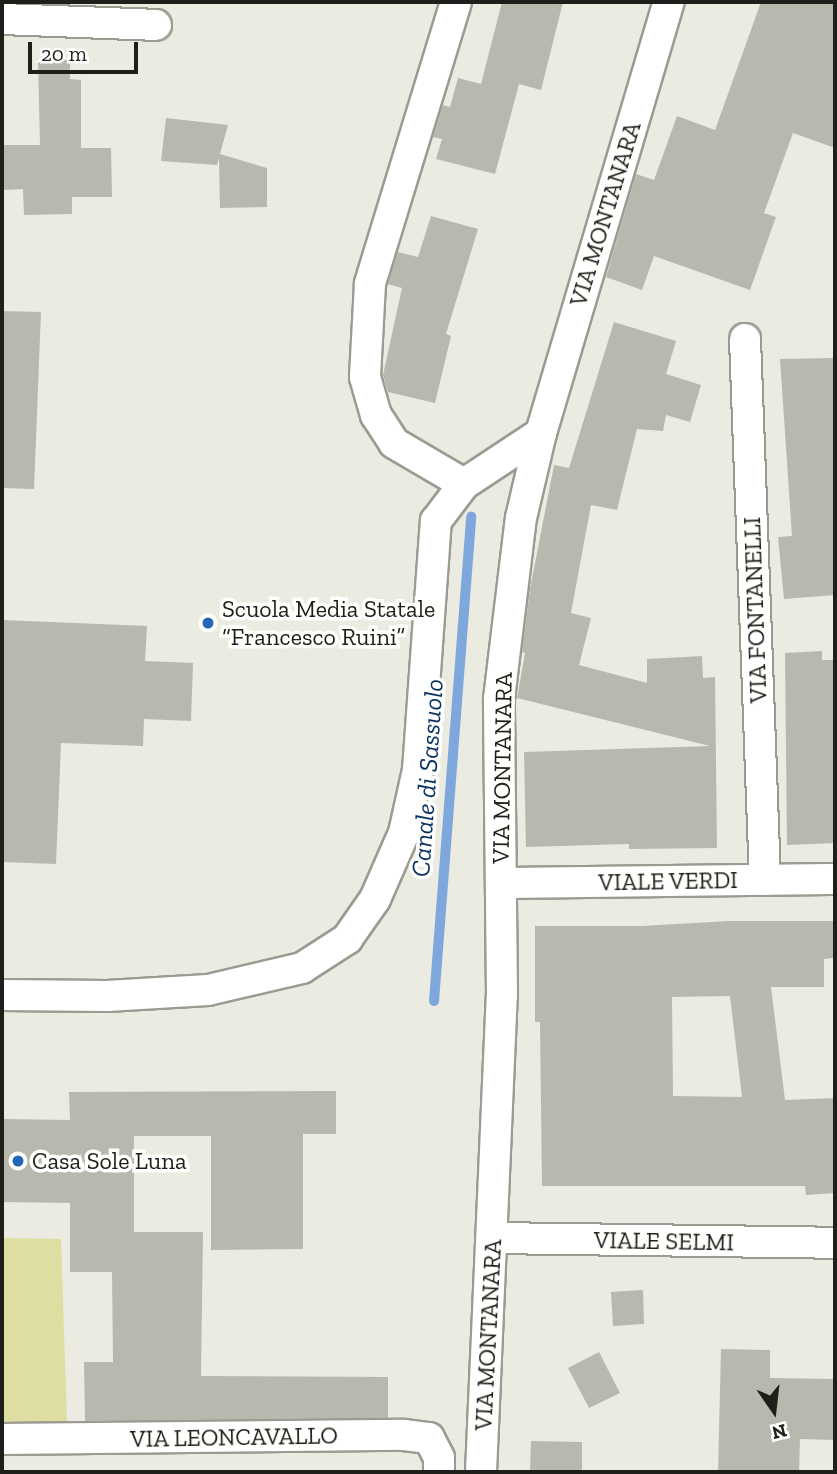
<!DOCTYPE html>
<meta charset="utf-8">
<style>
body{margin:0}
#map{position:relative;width:837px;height:1474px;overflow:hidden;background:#ebebe2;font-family:"Zilla Slab",serif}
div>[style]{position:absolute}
.green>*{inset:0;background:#dfdea2}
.stream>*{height:10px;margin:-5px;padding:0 5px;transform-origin:5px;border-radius:5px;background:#7ea7db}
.building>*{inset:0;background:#b8b8af}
.roads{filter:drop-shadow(2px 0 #9b9b92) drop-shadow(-2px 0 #9b9b92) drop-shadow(0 2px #9b9b92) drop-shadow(0 -2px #9b9b92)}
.minor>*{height:30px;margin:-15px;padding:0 15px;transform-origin:15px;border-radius:15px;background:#fff}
.dots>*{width:19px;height:19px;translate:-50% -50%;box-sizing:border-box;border:4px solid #fffffe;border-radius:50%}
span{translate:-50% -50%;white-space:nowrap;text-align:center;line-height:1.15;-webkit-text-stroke:7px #fffffe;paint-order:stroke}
.street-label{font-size:24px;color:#1e1e1a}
.poi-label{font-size:24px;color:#1e1e1a}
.left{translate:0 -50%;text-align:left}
.water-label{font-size:26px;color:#07315f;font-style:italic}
.frame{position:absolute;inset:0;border:4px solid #1e1e1a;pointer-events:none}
.north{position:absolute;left:739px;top:1376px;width:70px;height:70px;-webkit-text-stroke:5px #fffffe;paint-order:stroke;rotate:166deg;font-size:19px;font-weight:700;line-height:28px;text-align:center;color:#1e1e1a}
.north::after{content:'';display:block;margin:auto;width:24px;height:32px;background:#1e1e1a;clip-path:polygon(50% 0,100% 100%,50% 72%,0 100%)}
.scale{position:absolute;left:28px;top:42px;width:110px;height:32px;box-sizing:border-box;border:4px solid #1e1e1a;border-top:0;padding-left:9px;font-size:21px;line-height:24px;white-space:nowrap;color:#1e1e1a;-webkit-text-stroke:5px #fffffe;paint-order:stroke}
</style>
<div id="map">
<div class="green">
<i style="clip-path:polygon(2px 1238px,61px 1239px,67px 1422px,2px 1422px)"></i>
</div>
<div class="stream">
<i style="left:434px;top:1001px;width:486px;rotate:-85.6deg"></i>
</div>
<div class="building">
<i style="clip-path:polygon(502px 2px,563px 2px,541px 90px,519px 84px,495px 174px,436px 159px,442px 139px,433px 137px,443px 105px,450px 107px,458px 78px,481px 84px)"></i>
<i style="clip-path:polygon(761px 2px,835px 2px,835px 148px,793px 133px,764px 213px,776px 217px,750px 290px,654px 256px,642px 290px,606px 277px,636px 174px,654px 180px,677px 116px,715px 130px)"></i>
<i style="clip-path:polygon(38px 60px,70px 60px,70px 79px,81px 80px,81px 148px,111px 148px,112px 197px,72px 197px,72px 214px,24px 215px,23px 189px,2px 190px,2px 145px,40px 145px)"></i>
<i style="clip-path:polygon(166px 118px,228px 125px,220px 154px,267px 168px,267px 207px,220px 208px,219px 158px,217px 165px,161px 161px)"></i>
<i style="clip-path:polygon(431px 216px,478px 229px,446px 334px,451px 336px,435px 403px,388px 392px,383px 375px,402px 288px,388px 284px,398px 252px,418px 257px)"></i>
<i style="clip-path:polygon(2px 311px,41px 312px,34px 489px,2px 488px)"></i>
<i style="clip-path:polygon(614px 322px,676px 341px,666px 374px,701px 385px,690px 422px,666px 415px,663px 431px,637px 429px,617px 510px,591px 505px,571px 613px,591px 618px,579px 665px,647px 683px,647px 659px,702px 656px,703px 678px,715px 677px,717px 848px,629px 849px,629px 844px,526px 847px,524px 752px,710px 746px,517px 698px,525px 653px,522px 652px,530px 589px,554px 465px,569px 468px)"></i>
<i style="clip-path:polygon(835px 358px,835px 595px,784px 599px,778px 537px,792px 536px,780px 359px)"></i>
<i style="clip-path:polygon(2px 620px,147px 626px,145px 661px,193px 663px,191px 721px,144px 719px,143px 746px,61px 743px,56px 864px,2px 862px)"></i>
<i style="clip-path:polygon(822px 651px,822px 660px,835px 660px,835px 843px,787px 845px,785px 653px)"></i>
<i style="clip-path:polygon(evenodd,729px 921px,833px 921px,833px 958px,824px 959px,824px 987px,771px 987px,785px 1100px,835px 1098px,835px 1193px,806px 1195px,805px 1186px,542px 1186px,540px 1022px,535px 1022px,535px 926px,642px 926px,729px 921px,730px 996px,742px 1097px,673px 1096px,672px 997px,730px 996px)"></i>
<i style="clip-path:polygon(336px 1091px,336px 1134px,303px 1134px,303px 1249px,211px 1250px,211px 1136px,134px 1136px,134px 1232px,203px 1232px,201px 1376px,388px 1377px,388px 1418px,85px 1421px,84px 1362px,113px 1362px,112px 1272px,70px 1272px,70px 1203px,2px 1202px,2px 1119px,70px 1120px,69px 1092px)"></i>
<i style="clip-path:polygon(643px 1290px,644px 1324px,613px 1326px,611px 1292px)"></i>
<i style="clip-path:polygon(721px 1349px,770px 1350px,770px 1378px,835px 1379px,835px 1440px,800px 1439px,799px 1472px,718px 1472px)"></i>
<i style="clip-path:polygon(599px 1352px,620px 1393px,589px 1408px,568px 1368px)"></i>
<i style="clip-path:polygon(531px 1441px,582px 1442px,582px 1472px,530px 1472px)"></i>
</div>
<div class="roads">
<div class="minor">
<i style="left:456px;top:2px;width:295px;rotate:107deg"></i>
<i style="left:370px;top:284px;width:93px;rotate:93.1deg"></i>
<i style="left:365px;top:377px;width:40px;rotate:74deg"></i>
<i style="left:376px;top:415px;width:33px;rotate:57deg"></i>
<i style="left:394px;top:443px;width:81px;rotate:30.4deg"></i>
<i style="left:2px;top:19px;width:154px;rotate:2.2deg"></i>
<i style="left:745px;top:339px;width:541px;rotate:87.88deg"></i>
<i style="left:501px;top:883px;width:334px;rotate:-0.7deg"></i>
<i style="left:2px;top:995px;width:105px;rotate:0.5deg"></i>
<i style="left:107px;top:996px;width:101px;rotate:-3.4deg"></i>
<i style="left:208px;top:990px;width:97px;rotate:-13.2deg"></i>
<i style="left:302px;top:968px;width:54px;rotate:-32.8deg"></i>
<i style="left:347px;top:939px;width:49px;rotate:-55deg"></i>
<i style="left:375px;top:899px;width:72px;rotate:-66.3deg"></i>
<i style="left:404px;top:833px;width:65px;rotate:-77.5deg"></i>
<i style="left:418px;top:770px;width:250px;rotate:-85.9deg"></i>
<i style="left:436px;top:521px;width:46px;rotate:-52.9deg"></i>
<i style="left:464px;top:484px;width:92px;rotate:-33.5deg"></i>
<i style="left:492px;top:1238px;width:343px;rotate:0.8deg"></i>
<i style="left:2px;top:1439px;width:402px;rotate:-0.6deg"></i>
<i style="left:404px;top:1435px;width:25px;rotate:7deg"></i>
<i style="left:429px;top:1438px;width:22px;rotate:63deg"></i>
<i style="left:439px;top:1458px;width:14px;rotate:90deg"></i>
<i style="left:481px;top:1472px;width:476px;rotate:-87.5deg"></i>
<i style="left:502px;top:996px;width:297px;rotate:-90.6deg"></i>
<i style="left:499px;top:699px;width:182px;rotate:-83.1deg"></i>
<i style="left:521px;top:518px;width:87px;rotate:-76.8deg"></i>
<i style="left:541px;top:433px;width:450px;rotate:-73.5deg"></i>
</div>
</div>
<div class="dots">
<i style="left:208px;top:623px;background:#2267b8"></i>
<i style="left:18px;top:1161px;background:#2267b8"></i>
</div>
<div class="street-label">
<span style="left:605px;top:214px;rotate:-73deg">VIA MONTANARA</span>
<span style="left:755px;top:610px;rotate:-92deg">VIA FONTANELLI</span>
<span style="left:502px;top:768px;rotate:-89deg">VIA MONTANARA</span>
<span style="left:668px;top:881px;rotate:-1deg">VIALE VERDI</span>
<span style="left:664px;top:1241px;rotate:1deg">VIALE SELMI</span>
<span style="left:488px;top:1335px;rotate:-87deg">VIA MONTANARA</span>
<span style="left:234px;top:1437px;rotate:-1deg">VIA LEONCAVALLO</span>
</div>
<div class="poi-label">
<span class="left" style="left:222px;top:623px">Scuola Media Statale<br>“Francesco Ruini”</span>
<span class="left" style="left:32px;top:1161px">Casa Sole Luna</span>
</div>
<div class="water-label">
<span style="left:428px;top:778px;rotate:-86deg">Canale di Sassuolo</span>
</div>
<div class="frame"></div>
<div class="north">N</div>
<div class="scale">20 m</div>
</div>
